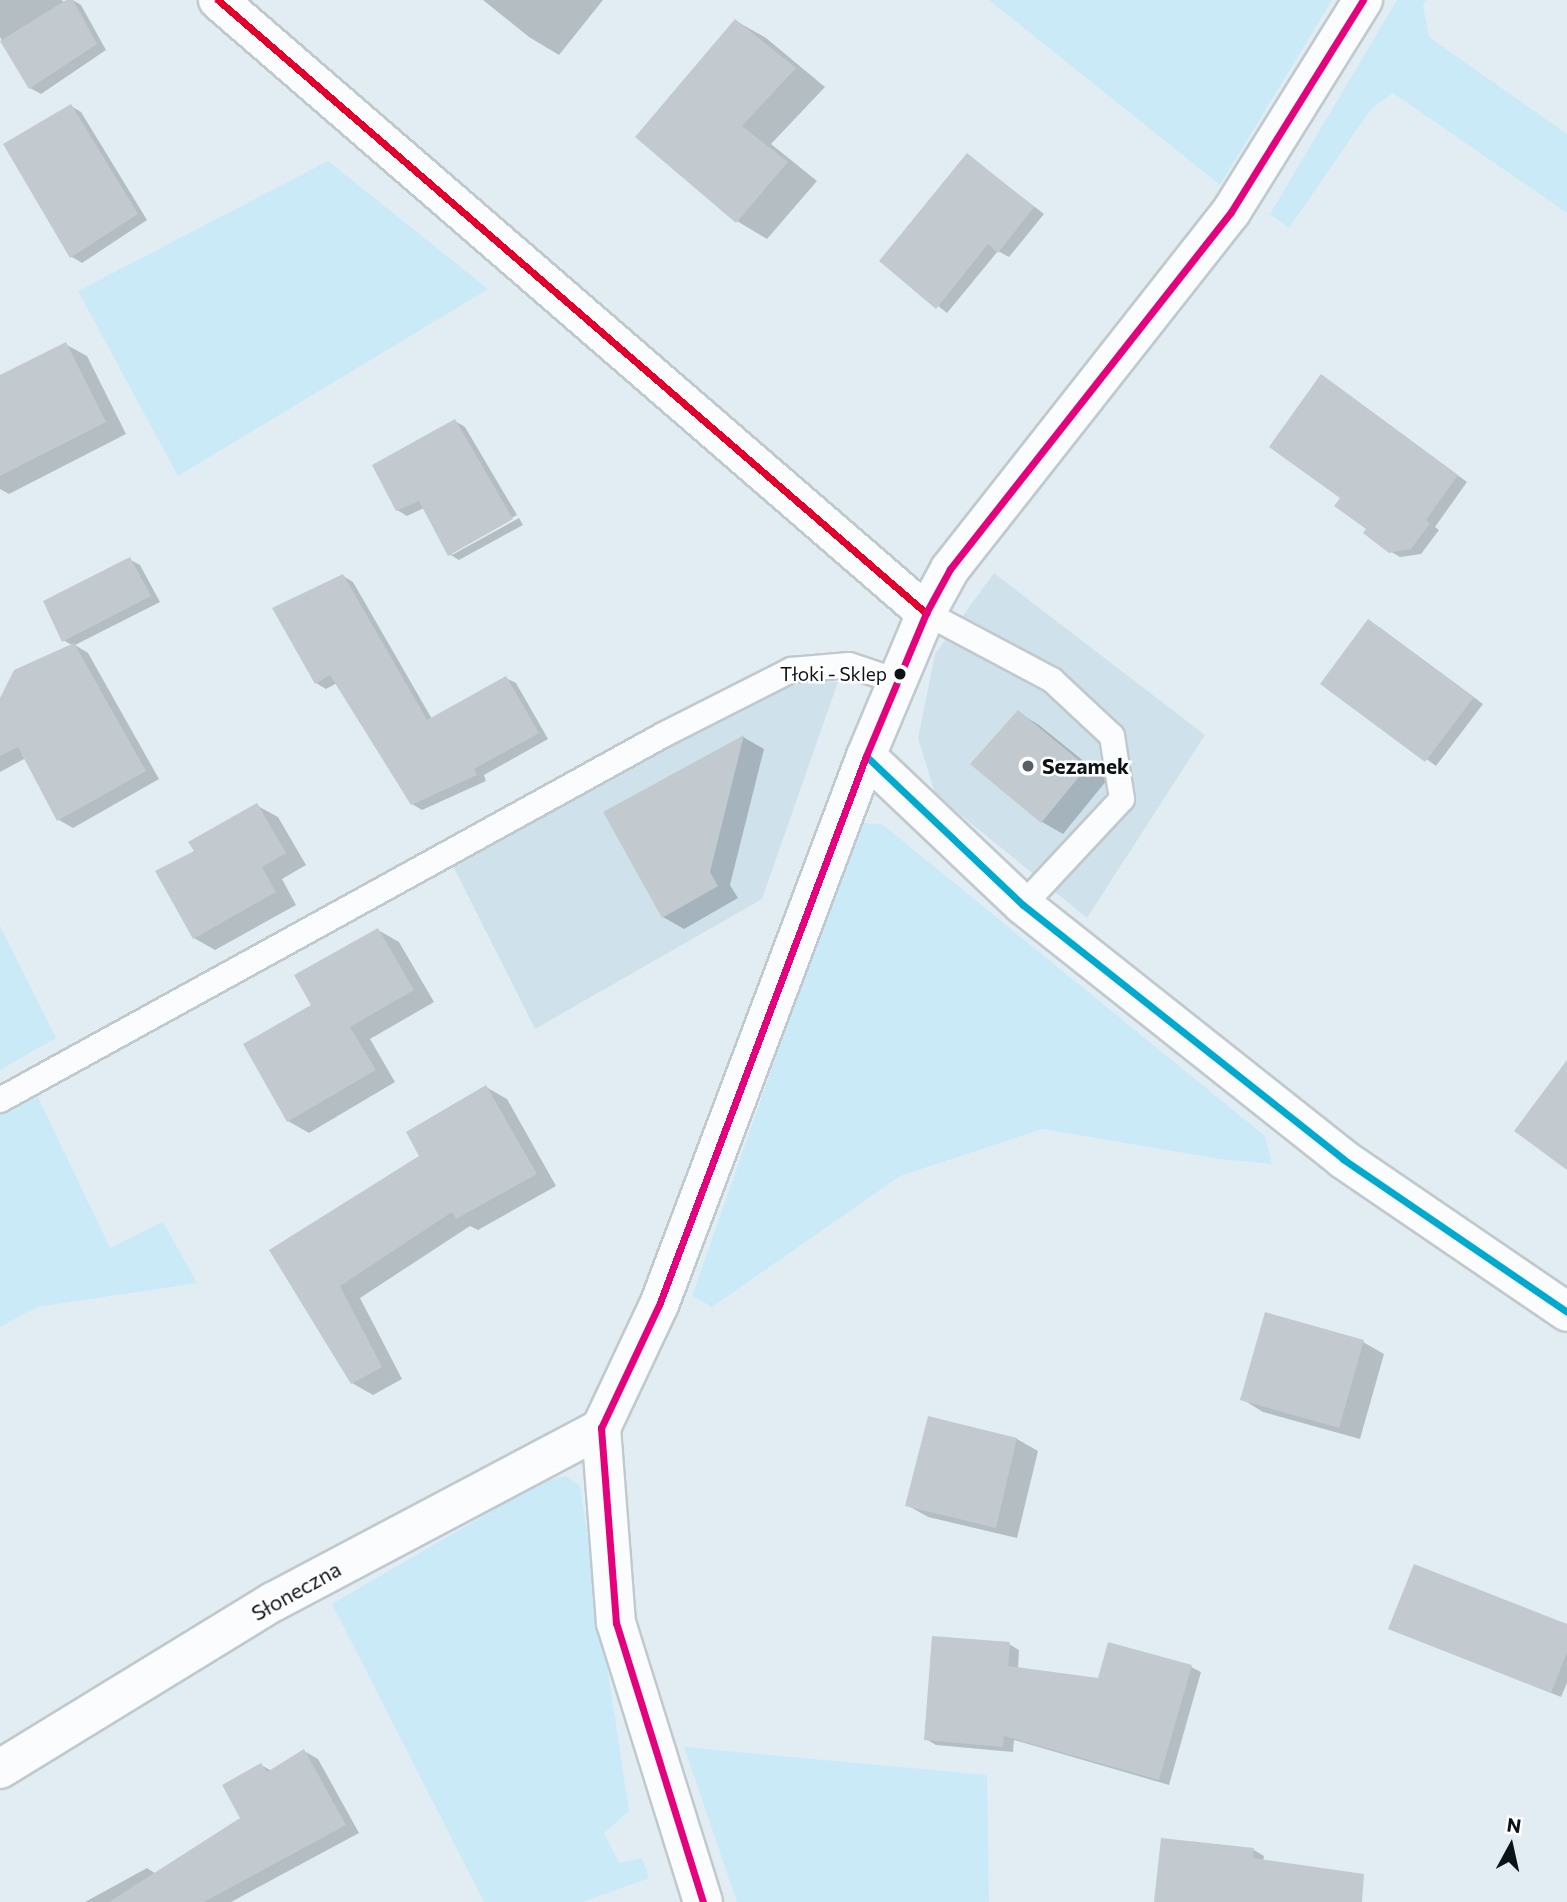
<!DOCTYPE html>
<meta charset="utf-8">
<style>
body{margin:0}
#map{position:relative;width:1567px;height:1902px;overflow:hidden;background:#e2edf3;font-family:Commissioner,sans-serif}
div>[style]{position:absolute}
.built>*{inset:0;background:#cfe2ec}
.green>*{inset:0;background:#caeaf8}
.shadow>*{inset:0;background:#0003}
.building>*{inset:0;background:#c2cacf}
.roads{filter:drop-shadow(2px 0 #c0c9ce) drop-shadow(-2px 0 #c0c9ce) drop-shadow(0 2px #c0c9ce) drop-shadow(0 -2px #c0c9ce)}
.lane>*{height:24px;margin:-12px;padding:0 12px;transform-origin:12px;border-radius:12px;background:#fbfcfd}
.street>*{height:38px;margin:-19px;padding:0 19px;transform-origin:19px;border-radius:19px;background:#fbfcfd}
.bus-1>*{height:7px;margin:-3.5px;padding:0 3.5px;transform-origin:3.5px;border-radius:3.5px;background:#e4002b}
.bus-2>*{height:7px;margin:-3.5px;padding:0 3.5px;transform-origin:3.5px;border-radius:3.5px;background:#00a9ce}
.bus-3>*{height:7px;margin:-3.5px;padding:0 3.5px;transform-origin:3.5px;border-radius:3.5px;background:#e5007d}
.dots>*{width:19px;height:19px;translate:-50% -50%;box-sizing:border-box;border:4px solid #fff;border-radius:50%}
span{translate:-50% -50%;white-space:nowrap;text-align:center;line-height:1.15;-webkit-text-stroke:5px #fff;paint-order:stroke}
.bus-label{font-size:19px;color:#0c1316}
.right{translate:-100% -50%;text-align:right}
.poi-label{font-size:21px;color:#0c1316;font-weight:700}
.left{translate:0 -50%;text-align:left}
.street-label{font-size:21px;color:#0c1316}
.north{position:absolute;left:1476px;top:1811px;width:70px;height:70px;-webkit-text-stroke:5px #fff;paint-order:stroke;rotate:8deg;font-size:19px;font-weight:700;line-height:28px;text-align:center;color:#0c1316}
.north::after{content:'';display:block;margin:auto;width:24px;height:32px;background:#0c1316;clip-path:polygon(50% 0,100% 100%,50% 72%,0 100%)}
</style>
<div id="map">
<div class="built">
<i style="clip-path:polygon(994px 573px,1205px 735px,1087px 918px,935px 794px,918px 738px,935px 654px)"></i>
<i style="clip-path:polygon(792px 679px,838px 682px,762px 899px,535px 1029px,453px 866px)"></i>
</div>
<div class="green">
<i style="clip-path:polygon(989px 0,1332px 0,1220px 185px)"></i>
<i style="clip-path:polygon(1397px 0,1426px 0,1423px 5px,1429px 37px,1567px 134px,1567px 213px,1393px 93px,1371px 109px,1289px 228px,1270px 214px)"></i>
<i style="clip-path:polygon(328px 161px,488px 289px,178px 476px,78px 291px)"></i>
<i style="clip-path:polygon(858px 823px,882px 824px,1265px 1136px,1272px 1164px,1220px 1159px,1043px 1129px,900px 1176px,712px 1307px,692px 1296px)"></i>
<i style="clip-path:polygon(0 926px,56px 1038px,0 1070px)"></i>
<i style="clip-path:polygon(36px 1093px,110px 1248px,163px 1222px,197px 1283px,37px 1307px,0 1327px,0 1113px)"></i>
<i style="clip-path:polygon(566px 1476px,580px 1486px,629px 1811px,604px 1833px,619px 1863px,642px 1858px,649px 1878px,583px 1902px,484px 1902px,332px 1604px,541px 1482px)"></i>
<i style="clip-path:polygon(684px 1747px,987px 1775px,989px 1902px,737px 1902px)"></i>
</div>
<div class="shadow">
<i style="clip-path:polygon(0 0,62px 0,64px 3px,73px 0,81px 5px,106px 50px,41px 94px,30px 88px,0 37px)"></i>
<i style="clip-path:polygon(483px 0,603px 0,559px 55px,529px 37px)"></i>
<i style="clip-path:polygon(736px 21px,766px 38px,825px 87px,771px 144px,817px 181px,767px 239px,737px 221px)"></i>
<i style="clip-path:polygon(71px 106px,81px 112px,147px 220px,82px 263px,72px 257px,5px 145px)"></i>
<i style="clip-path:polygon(967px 155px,1044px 214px,1009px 257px,998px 251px,947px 313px,882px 261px)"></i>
<i style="clip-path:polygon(65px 344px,87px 356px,126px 434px,9px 494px,0 489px,0 377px)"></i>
<i style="clip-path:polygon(1331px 382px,1467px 482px,1435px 527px,1439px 530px,1421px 554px,1400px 557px,1390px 551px,1343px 497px)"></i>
<i style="clip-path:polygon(455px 421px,465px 427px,517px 515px,452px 551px,452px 555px,519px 518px,523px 525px,459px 560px,449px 554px,424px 508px,407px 516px,397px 510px)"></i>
<i style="clip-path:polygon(129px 559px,140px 565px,160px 602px,75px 645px,88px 653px,159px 779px,73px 828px,59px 820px,26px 758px,0 772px,0 702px,72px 645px,63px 640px)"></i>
<i style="clip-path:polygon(343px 576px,353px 582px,432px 719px,506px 678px,516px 683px,548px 739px,484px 775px,486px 781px,422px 810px,412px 804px,337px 683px,326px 689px,316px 683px)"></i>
<i style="clip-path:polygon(1379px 627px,1483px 704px,1436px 766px,1323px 684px)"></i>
<i style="clip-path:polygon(1018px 712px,1039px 725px,1107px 780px,1063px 834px,1042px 822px,972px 764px)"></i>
<i style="clip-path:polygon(743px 737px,764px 749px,730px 885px,738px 898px,684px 929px,663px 917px,605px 812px)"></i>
<i style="clip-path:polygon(256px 805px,278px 817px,306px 865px,282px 879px,296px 905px,215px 950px,194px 938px,196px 852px)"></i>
<i style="clip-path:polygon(378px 930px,399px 942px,434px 1002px,370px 1039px,395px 1082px,309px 1133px,288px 1121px)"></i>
<i style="clip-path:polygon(486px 1087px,507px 1099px,556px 1186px,478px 1230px,470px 1226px,360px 1298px,402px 1379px,373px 1395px,352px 1383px,271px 1251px,422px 1157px)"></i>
<i style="clip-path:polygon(1363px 1342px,1384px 1354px,1360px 1439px,1263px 1412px,1242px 1399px)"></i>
<i style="clip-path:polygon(929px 1418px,1017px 1439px,1038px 1451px,1017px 1538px,928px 1517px,907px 1505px)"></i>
<i style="clip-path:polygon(1567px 1626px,1567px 1683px,1561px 1697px,1390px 1628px)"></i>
<i style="clip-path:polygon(1009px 1644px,1019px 1650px,1018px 1669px,1099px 1680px,1191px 1667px,1201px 1672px,1169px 1785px,1014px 1740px,1013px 1752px,936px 1745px,926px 1739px)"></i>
<i style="clip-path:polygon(304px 1751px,318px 1759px,359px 1833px,231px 1902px,85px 1902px,147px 1868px,156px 1874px,242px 1819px,261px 1765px,272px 1771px)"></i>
<i style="clip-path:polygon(1254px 1850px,1264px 1856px,1263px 1861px,1310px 1902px,1155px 1902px)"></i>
</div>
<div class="building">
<i style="clip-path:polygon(66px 0,73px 0,97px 44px,29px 89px,0 41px)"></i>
<i style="clip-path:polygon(735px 19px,796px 68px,742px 126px,788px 162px,736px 223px,635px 137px)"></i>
<i style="clip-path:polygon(71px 104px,138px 214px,70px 258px,3px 144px)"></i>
<i style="clip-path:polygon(967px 153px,1034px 207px,998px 253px,988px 244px,936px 309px,879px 261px)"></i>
<i style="clip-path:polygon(66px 342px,106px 422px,0 476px,0 375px)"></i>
<i style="clip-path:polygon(1321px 374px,1458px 475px,1426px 520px,1430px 523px,1411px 549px,1389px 553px,1363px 533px,1366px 529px,1334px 506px,1340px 498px,1269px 447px)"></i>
<i style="clip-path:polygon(455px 419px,513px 519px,448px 556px,419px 501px,396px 511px,372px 465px)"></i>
<i style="clip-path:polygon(130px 557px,151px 596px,62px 642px,43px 601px)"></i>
<i style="clip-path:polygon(343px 574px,427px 720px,506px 676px,539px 733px,474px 769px,477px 775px,411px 805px,330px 675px,315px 684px,272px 608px)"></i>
<i style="clip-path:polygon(1368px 619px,1474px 697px,1425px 762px,1320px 684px)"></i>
<i style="clip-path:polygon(74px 643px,146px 771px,57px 821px,18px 747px,0 756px,0 698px,14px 670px)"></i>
<i style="clip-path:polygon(1018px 710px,1087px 767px,1041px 823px,970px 764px)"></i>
<i style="clip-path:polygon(744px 735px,710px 872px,718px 886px,662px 918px,603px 812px)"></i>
<i style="clip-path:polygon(257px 803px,286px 853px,262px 867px,276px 892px,193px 939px,155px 871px,194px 851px,188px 842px)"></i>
<i style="clip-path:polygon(378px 928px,414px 990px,350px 1027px,376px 1070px,287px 1122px,243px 1044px,311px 1005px,294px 975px)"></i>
<i style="clip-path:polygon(1567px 1060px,1567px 1170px,1514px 1131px)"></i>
<i style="clip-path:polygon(486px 1085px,537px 1174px,456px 1219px,452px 1212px,340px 1286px,382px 1367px,351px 1384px,269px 1250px,419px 1156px,406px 1132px)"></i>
<i style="clip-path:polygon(1265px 1312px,1364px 1340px,1339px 1428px,1240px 1400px)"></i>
<i style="clip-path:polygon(928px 1416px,1017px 1438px,996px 1528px,905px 1506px)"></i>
<i style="clip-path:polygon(1414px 1564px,1567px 1624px,1567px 1652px,1551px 1693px,1388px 1629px)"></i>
<i style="clip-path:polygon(932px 1636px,1010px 1642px,1008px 1666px,1098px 1678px,1108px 1642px,1192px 1665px,1159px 1780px,1004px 1736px,1003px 1747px,924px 1740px)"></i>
<i style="clip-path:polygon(304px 1749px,346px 1825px,204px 1902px,109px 1902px,240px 1818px,222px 1785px,261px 1763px,267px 1772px)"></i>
<i style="clip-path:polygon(1161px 1838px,1254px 1848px,1253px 1858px,1364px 1874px,1362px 1902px,1154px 1902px)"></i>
</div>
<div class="roads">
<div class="lane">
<i style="left:926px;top:613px;width:143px;rotate:28deg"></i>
<i style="left:1052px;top:680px;width:82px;rotate:43deg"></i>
<i style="left:1112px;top:736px;width:64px;rotate:81deg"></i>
<i style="left:1122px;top:799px;width:145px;rotate:133deg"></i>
<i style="left:0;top:1100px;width:757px;rotate:-28.83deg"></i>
<i style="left:663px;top:735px;width:144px;rotate:-26.9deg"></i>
<i style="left:791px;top:670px;width:58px;rotate:-4.9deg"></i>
<i style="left:849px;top:665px;width:51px;rotate:18.4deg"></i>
</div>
<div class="street">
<i style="left:218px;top:0;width:937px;rotate:40.89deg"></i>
<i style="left:866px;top:756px;width:216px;rotate:43.5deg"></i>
<i style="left:1023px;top:905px;width:409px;rotate:38.4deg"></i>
<i style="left:1343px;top:1159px;width:271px;rotate:34.3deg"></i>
<i style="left:0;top:1769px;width:320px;rotate:-31.5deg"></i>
<i style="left:273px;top:1602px;width:371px;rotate:-27.9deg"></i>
<i style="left:703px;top:1902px;width:292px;rotate:-107.3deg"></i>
<i style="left:616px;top:1623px;width:196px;rotate:-94.4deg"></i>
<i style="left:601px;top:1428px;width:136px;rotate:-64.8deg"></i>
<i style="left:659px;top:1305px;width:587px;rotate:-69.34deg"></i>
<i style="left:866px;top:756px;width:155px;rotate:-67.2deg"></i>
<i style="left:926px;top:613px;width:50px;rotate:-61.4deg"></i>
<i style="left:950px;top:569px;width:454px;rotate:-51.8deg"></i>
<i style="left:1231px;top:212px;width:250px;rotate:-58.1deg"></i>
</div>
</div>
<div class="bus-1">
<i style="left:218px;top:0;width:937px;rotate:40.89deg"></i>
</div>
<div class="bus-2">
<i style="left:866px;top:756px;width:216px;rotate:43.5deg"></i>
<i style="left:1023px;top:905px;width:409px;rotate:38.4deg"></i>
<i style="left:1343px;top:1159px;width:271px;rotate:34.3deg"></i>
</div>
<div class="bus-3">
<i style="left:703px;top:1902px;width:292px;rotate:-107.3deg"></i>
<i style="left:616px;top:1623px;width:196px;rotate:-94.4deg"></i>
<i style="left:601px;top:1428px;width:136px;rotate:-64.8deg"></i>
<i style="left:659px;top:1305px;width:587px;rotate:-69.34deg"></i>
<i style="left:866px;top:756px;width:155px;rotate:-67.2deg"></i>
<i style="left:926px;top:613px;width:50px;rotate:-61.4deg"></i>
<i style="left:950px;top:569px;width:454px;rotate:-51.8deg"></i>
<i style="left:1231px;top:212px;width:250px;rotate:-58.1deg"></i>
</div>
<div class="dots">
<i style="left:900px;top:674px;background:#0c1316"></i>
<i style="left:1028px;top:766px;background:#575f63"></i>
</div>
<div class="bus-label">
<span class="right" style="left:887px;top:674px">Tłoki - Sklep</span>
</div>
<div class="poi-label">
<span class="left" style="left:1042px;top:766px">Sezamek</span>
</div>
<div class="street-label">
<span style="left:296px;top:1591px;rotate:-29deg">Słoneczna</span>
</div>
<div class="north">N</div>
</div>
